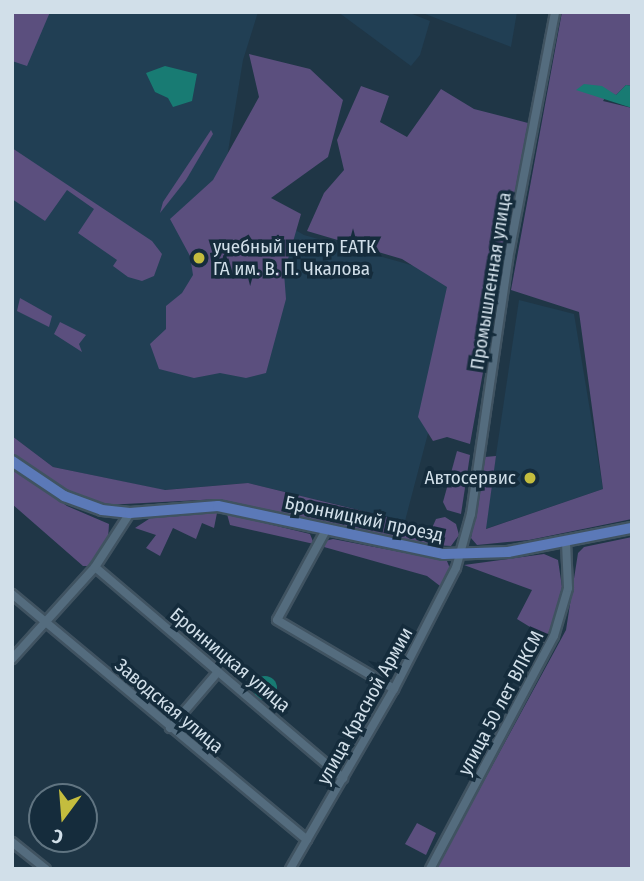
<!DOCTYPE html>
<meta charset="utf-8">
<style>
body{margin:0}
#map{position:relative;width:644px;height:881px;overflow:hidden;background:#1f3646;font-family:"Fira Sans Condensed",sans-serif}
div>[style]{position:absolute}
.built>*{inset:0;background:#213f54}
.green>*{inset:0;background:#5b4f7e}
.water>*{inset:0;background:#187b73}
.round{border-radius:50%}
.roads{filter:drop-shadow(2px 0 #405361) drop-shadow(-2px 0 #405361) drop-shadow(0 2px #405361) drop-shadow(0 -2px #405361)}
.minor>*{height:8px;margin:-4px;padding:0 4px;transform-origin:4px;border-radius:4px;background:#546c7e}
.major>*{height:10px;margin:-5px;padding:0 5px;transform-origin:5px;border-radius:5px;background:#5b79b8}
.dots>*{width:19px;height:19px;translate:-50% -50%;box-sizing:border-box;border:4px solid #152c3c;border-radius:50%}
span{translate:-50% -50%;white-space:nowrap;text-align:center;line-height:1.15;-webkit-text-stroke:7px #152c3c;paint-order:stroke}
.poi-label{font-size:19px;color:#d1dfe9}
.left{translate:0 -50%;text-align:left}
.right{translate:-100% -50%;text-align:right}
.street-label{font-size:19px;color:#d1dfe9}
.frame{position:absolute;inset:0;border:14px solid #d1dfe9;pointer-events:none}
.north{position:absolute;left:28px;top:783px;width:70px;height:70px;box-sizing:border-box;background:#152c3c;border:2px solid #607481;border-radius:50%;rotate:196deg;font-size:19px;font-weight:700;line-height:28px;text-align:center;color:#d1dfe9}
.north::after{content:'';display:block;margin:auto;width:24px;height:32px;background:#c4bd3e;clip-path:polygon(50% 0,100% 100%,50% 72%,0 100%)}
</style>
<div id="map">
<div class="built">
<i style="clip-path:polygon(12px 12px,258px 12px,243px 60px,222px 188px,304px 235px,468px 281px,405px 521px,248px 483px,163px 490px,53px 467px,12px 436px)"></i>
<i style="clip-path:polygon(338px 12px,407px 12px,430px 21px,420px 55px,411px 66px)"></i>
<i style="clip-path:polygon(420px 12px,517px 12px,511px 47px)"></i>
<i style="clip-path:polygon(519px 300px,574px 314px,603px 489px,485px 529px)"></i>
</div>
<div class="green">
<i style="clip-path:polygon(12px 12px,50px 12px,27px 66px,12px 61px)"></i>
<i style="clip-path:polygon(562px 12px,632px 12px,632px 86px,626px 85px,616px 95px,608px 93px,603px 101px,632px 108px,632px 519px,529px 540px,477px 545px,471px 538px,485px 457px,496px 456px,486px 529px,603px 489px,579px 312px,511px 290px)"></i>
<i style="clip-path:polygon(249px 54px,310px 69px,343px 100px,328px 157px,271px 198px,301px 214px,284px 273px,286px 299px,266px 373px,246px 378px,220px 373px,194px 378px,159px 369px,150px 344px,166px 329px,166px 306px,182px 293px,193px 275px,190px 256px,170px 219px,213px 180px,259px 97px)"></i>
<i style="clip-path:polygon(361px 86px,389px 96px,380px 122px,407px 137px,441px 89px,474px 109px,528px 123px,470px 444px,447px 437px,433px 441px,418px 417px,447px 287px,402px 259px,307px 231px,324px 193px,344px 170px,337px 140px)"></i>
<i style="clip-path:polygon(211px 130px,213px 134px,186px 180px,160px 213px,163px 202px)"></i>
<i style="clip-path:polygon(12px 148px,152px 241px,162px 254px,154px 276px,142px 281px,128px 277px,113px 266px,117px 260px,78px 233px,94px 209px,67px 190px,45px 221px,12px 199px)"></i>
<i style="clip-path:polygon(20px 298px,52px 316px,49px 327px,17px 311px)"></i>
<i style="clip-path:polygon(60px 322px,86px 335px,79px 344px,82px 352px,54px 334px)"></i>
<i style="clip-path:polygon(12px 436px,53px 467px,165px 490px,248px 483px,432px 528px,436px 519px,445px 517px,456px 524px,459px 535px,451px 546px,417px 544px,219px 499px,106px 505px,67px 491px,12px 454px)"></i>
<i style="clip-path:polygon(457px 451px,470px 455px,461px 514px,447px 510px,443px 502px)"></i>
<i style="clip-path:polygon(12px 468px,67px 506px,109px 524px,108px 539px,89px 566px,83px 566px,12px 504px)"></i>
<i style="clip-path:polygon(205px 512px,217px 513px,214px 528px,202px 523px,196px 539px,173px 528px,160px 556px,146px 548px,156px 535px,135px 528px,152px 517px)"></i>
<i style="clip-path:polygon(227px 514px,310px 534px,314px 544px,230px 525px)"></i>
<i style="clip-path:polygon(632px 537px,632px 869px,436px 869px,566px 630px,578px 553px,584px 547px)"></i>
<i style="clip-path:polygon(333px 539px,447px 561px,451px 571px,444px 589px,427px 576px,324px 547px,325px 541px)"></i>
<i style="clip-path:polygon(544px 554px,558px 560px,562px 587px,550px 631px,542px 641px,543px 635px,517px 619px,532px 590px,464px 565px)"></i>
<i style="clip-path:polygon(417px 823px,436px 833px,426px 855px,405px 844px)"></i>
</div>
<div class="water">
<i style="clip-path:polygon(165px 66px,197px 74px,192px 101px,173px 107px,168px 98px,155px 92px,146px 73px)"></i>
<i style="clip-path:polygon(584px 84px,602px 86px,616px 95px,626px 85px,632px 86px,632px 108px,576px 90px)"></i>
<i class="round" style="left:253px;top:676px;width:24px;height:24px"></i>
</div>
<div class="roads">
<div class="minor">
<i style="left:326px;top:530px;width:102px;rotate:118.6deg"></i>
<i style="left:277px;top:620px;width:136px;rotate:30.5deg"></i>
<i style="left:95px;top:567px;width:326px;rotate:40.4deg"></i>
<i style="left:12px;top:594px;width:384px;rotate:39.8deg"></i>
<i style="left:12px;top:659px;width:124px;rotate:-47.9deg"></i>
<i style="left:95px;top:567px;width:64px;rotate:-57.1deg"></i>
<i style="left:170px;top:728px;width:72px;rotate:-49.5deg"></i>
<i style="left:12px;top:842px;width:43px;rotate:38.5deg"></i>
<i style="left:290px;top:869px;width:208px;rotate:-60deg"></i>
<i style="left:394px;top:689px;width:136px;rotate:-62.9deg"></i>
<i style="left:456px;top:568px;width:56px;rotate:-74.5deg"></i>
<i style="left:471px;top:514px;width:258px;rotate:-81.7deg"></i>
<i style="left:508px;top:259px;width:251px;rotate:-79.2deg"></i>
<i style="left:430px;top:869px;width:264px;rotate:-62deg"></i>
<i style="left:554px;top:636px;width:50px;rotate:-73.7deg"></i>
<i style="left:568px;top:588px;width:45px;rotate:-92.5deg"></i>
</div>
<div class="major">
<i style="left:12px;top:461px;width:63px;rotate:33.9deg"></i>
<i style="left:64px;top:496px;width:40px;rotate:20.2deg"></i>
<i style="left:102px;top:510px;width:28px;rotate:6deg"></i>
<i style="left:130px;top:513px;width:88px;rotate:-4.5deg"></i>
<i style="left:218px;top:506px;width:231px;rotate:12deg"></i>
<i style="left:444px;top:554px;width:64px;rotate:-1.8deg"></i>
<i style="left:508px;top:552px;width:126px;rotate:-11deg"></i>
</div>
</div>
<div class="dots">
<i style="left:199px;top:258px;background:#c4bd3e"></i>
<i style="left:530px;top:478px;background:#c4bd3e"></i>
</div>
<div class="poi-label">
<span class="left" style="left:213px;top:258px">учебный центр ЕАТК<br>ГА им. В. П. Чкалова</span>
<span class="right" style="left:516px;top:478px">Автосервис</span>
</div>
<div class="street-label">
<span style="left:491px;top:281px;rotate:-81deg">Промышленная улица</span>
<span style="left:364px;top:519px;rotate:12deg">Бронницкий проезд</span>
<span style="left:230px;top:660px;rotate:40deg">Бронницкая улица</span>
<span style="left:501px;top:703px;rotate:-62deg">улица 50 лет ВЛКСМ</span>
<span style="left:169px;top:706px;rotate:40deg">Заводская улица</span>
<span style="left:365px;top:706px;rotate:-61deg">улица Красной Армии</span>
</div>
<div class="frame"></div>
<div class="north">С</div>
</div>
